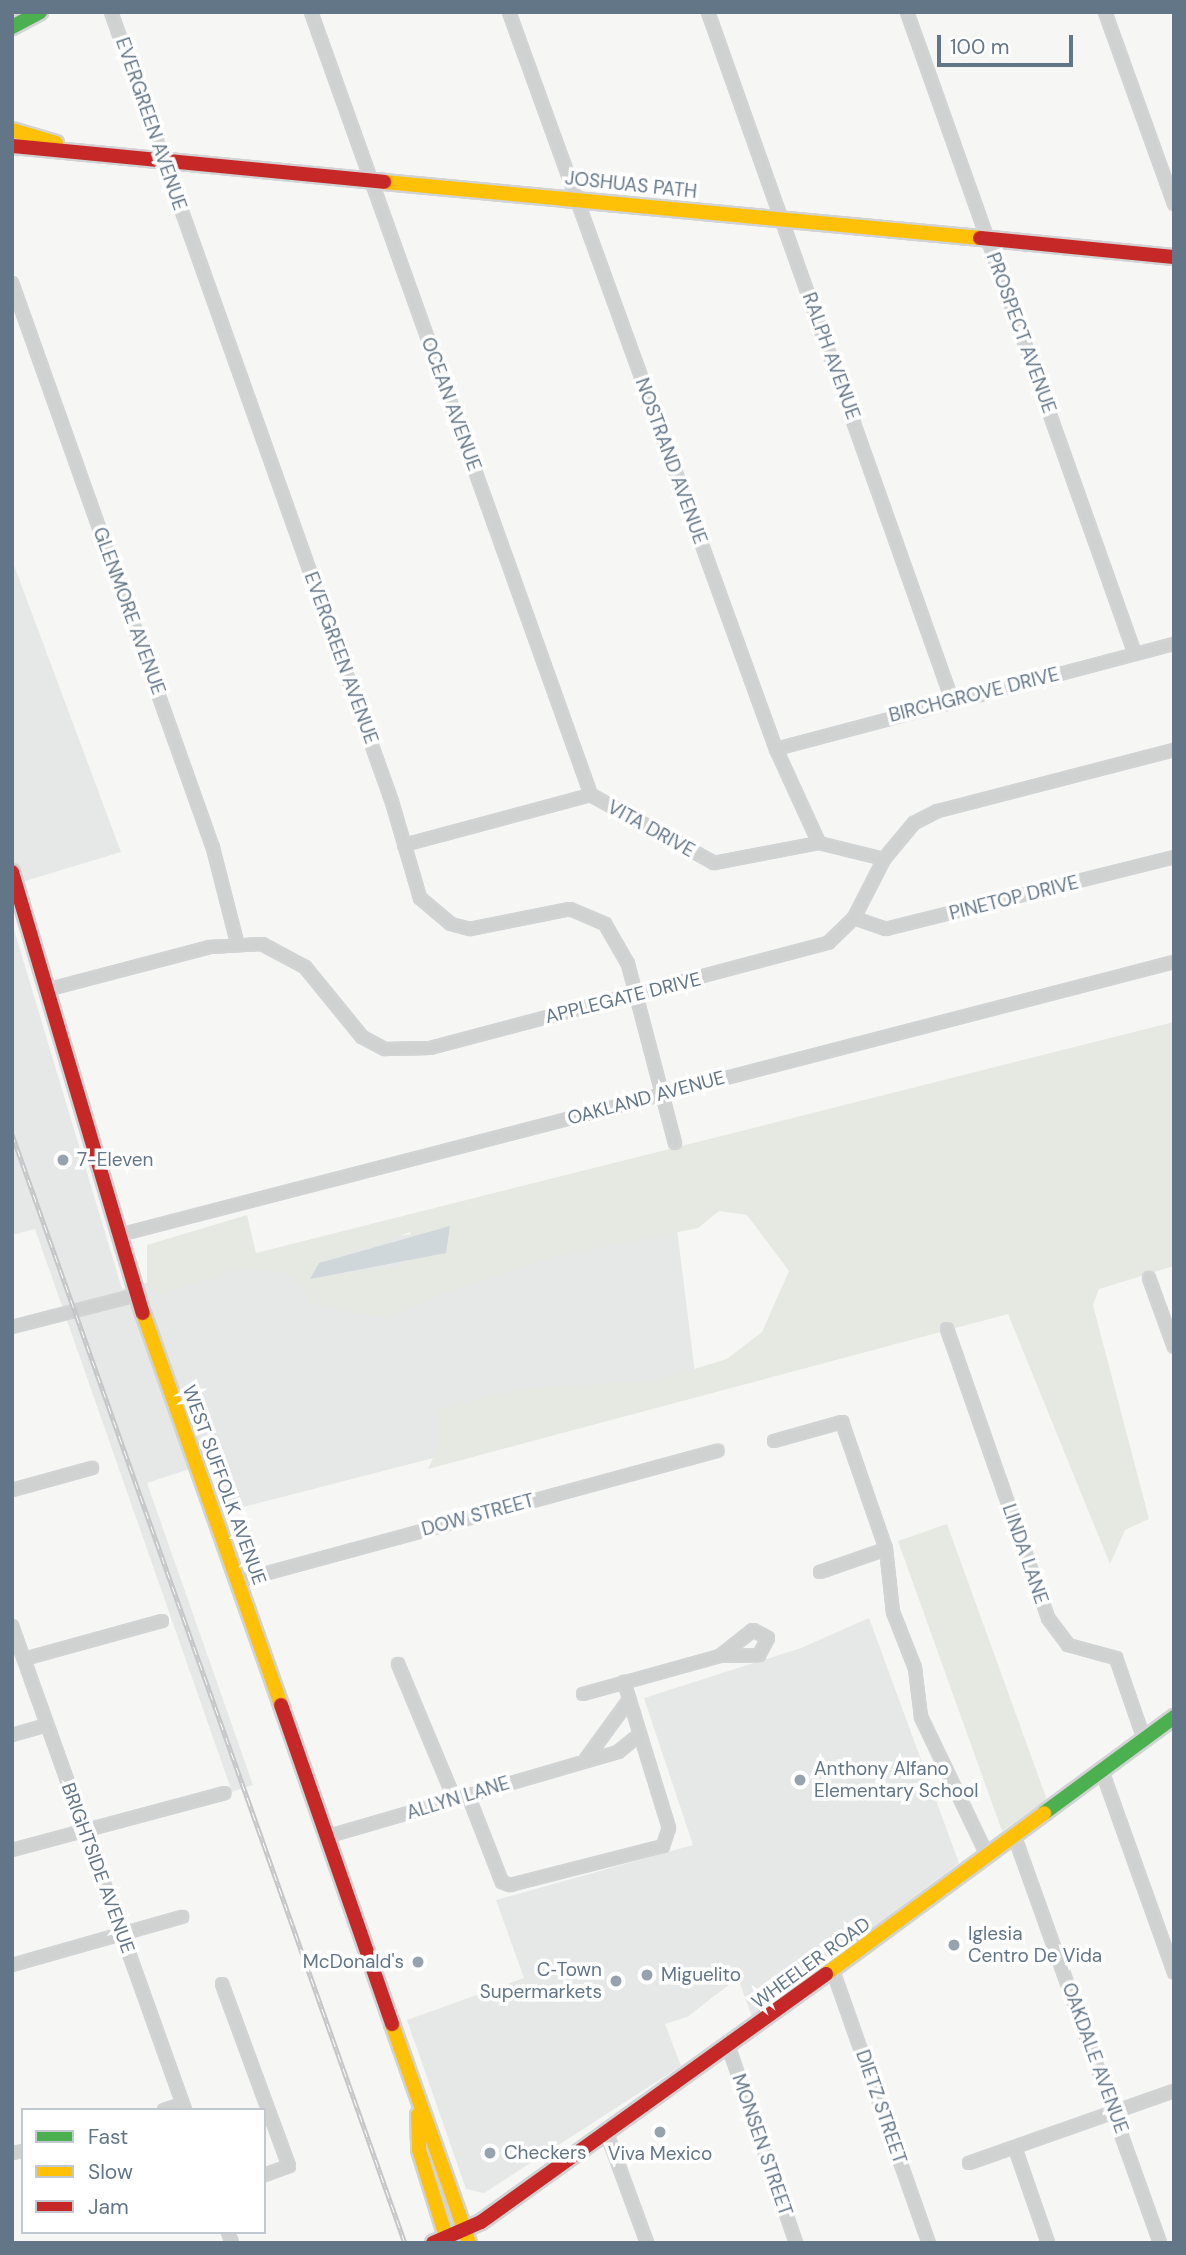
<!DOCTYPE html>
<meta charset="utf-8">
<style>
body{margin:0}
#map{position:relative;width:1186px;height:2255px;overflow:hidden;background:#f6f6f4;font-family:"DM Sans",sans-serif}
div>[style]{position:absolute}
.built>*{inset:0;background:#e6e8e7}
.green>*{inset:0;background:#e6e9e2}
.water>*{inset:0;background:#d0d7db}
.roads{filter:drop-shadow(2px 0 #d1d3d4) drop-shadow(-2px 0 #d1d3d4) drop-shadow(0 2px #d1d3d4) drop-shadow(0 -2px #d1d3d4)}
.street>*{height:10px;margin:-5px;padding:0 5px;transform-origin:5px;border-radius:5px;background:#d0d1d1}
.fast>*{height:14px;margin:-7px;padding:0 7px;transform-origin:7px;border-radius:7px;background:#4caf50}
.slow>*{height:14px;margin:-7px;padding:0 7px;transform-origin:7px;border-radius:7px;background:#ffc107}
.jam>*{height:14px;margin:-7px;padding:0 7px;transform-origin:7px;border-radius:7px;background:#c62828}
.rail>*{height:5px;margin-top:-2.5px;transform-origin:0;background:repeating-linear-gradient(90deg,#fff 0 8px,#c5c6c8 0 16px);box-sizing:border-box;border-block:2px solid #c5c6c8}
.dots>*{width:19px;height:19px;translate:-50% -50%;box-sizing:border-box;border:4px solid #fff;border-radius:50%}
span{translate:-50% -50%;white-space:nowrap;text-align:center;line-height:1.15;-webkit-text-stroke:7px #fff;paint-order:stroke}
.street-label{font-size:19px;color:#637688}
.poi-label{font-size:19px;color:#637688}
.left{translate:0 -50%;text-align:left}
.right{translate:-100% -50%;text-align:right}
.frame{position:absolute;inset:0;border:14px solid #637688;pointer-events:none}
.legend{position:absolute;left:21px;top:2108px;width:245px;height:126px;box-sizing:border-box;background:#fff;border:2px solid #c1c8cf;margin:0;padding:9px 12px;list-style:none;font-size:21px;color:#637688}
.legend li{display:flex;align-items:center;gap:14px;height:35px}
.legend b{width:35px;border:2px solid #c1c8cf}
.scale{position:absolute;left:937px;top:35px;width:136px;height:32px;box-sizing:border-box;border:4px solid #637688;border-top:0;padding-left:9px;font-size:21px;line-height:24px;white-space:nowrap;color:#637688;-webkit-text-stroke:5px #fff;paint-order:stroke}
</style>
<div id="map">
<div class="built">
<i style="clip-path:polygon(12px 560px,121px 852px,12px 885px)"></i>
<i style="clip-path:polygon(12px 923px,122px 1289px,306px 1243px,675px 1213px,697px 1390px,232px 1510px,214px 1461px,147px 1483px,253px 1785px,232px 1792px,35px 1229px,12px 1235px)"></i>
<i style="clip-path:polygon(869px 1618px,959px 1863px,752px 2017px,738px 1978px,687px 2017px,665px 2024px,681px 2066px,484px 2193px,466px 2189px,407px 2020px,524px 1978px,496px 1900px,693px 1845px,644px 1698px,801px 1648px)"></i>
</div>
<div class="green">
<i style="clip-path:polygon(evenodd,1174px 1022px,1174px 1266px,1099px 1289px,1093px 1305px,1149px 1519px,1125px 1530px,1110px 1564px,1008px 1314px,428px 1469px,441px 1441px,438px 1410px,518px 1389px,658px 1380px,727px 1359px,762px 1332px,789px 1271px,747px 1215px,719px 1211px,698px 1228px,552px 1257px,446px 1292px,387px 1319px,310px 1304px,301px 1285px,285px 1273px,243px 1268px,160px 1294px,147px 1283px,147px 1245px,247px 1215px,256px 1253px,1174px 1022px,411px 1232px,404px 1265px,310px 1279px,319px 1263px,411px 1232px)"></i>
<i style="clip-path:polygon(947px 1524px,1047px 1800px,1002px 1831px,898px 1541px)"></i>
</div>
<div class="water">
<i style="clip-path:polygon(450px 1226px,446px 1253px,310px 1279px,319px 1263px)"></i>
</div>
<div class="roads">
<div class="street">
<i style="left:111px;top:12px;width:838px;rotate:70.42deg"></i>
<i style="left:392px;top:802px;width:100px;rotate:73.7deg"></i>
<i style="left:420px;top:898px;width:40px;rotate:40deg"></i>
<i style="left:451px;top:924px;width:20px;rotate:15deg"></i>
<i style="left:470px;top:929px;width:102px;rotate:-11.3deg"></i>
<i style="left:570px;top:909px;width:38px;rotate:23deg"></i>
<i style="left:605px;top:924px;width:46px;rotate:60.1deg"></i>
<i style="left:628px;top:964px;width:185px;rotate:75.3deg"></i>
<i style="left:311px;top:12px;width:832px;rotate:70.32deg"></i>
<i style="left:509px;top:12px;width:784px;rotate:70.09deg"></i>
<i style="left:776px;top:749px;width:103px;rotate:65.4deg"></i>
<i style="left:819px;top:843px;width:67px;rotate:13.8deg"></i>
<i style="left:708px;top:12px;width:730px;rotate:70.47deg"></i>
<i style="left:907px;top:12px;width:681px;rotate:70.45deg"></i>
<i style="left:1105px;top:12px;width:204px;rotate:70.2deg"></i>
<i style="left:12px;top:283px;width:600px;rotate:70.42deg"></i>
<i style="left:213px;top:848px;width:97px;rotate:75.7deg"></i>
<i style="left:776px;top:749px;width:412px;rotate:-14.8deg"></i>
<i style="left:404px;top:845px;width:194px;rotate:-15deg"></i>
<i style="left:591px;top:795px;width:141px;rotate:28.9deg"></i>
<i style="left:714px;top:863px;width:107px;rotate:-10.8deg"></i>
<i style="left:854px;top:918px;width:34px;rotate:19deg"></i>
<i style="left:886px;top:929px;width:297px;rotate:-14deg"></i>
<i style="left:46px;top:990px;width:170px;rotate:-14.7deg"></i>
<i style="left:210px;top:947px;width:52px;rotate:-3.3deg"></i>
<i style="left:262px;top:944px;width:49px;rotate:28.1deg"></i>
<i style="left:305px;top:967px;width:90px;rotate:50.8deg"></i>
<i style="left:362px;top:1037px;width:26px;rotate:28deg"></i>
<i style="left:385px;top:1049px;width:45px;rotate:-1.3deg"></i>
<i style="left:430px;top:1048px;width:412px;rotate:-14.8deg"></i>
<i style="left:828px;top:943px;width:36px;rotate:-44deg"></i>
<i style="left:854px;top:918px;width:66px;rotate:-63deg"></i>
<i style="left:884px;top:859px;width:47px;rotate:-50.2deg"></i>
<i style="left:914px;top:823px;width:27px;rotate:-27deg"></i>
<i style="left:938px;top:811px;width:244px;rotate:-14.5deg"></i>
<i style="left:119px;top:1235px;width:1090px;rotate:-14.51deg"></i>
<i style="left:1149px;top:1278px;width:73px;rotate:70.1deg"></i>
<i style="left:12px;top:1327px;width:129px;rotate:-14.4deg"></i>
<i style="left:947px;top:1329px;width:306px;rotate:70.7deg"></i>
<i style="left:1048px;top:1618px;width:34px;rotate:53deg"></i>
<i style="left:1068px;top:1645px;width:50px;rotate:15.2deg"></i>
<i style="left:1116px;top:1658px;width:86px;rotate:70.9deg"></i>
<i style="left:774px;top:1441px;width:71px;rotate:-15.6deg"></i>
<i style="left:842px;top:1422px;width:134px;rotate:70.9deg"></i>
<i style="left:886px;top:1549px;width:63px;rotate:83.7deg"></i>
<i style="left:893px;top:1612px;width:60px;rotate:68.6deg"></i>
<i style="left:915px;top:1668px;width:49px;rotate:83deg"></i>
<i style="left:921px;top:1717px;width:155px;rotate:64.4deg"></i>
<i style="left:12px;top:1490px;width:83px;rotate:-15.4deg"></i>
<i style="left:820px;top:1572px;width:70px;rotate:-19.2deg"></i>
<i style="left:238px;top:1581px;width:497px;rotate:-15.2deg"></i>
<i style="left:12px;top:1626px;width:514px;rotate:70.33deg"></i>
<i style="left:24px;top:1659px;width:143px;rotate:-15.4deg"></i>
<i style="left:398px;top:1664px;width:145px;rotate:67.3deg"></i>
<i style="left:583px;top:1694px;width:142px;rotate:-15.5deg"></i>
<i style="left:720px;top:1656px;width:39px;rotate:-1deg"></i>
<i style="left:759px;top:1655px;width:19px;rotate:-62deg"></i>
<i style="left:768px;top:1638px;width:17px;rotate:-152deg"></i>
<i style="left:753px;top:1630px;width:42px;rotate:141.8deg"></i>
<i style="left:12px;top:1735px;width:36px;rotate:-16deg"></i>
<i style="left:586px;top:1759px;width:73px;rotate:-53.9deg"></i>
<i style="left:1102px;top:1771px;width:214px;rotate:70.3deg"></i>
<i style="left:468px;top:1795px;width:93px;rotate:68.7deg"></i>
<i style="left:502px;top:1882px;width:9px;rotate:21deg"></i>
<i style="left:510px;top:1885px;width:158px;rotate:-14.3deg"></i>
<i style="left:663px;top:1846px;width:19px;rotate:-72deg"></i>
<i style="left:669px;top:1828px;width:153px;rotate:-107.1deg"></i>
<i style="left:1014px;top:1835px;width:433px;rotate:70.3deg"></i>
<i style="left:329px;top:1836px;width:301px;rotate:-16.2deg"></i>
<i style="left:618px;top:1752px;width:26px;rotate:-39deg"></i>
<i style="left:12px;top:1850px;width:220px;rotate:-15deg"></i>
<i style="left:12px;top:1965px;width:177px;rotate:-15.8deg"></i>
<i style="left:833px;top:1971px;width:288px;rotate:70.6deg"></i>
<i style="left:222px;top:1984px;width:194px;rotate:69.8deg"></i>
<i style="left:289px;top:2166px;width:27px;rotate:160deg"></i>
<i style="left:729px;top:2048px;width:206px;rotate:71deg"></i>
<i style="left:164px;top:2110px;width:19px;rotate:-18deg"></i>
<i style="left:607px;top:2134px;width:116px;rotate:69.8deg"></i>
<i style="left:1015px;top:2148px;width:101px;rotate:70.8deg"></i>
<i style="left:12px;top:2153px;width:11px;rotate:-10deg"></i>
<i style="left:969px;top:2163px;width:217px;rotate:-19.4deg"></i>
<i style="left:228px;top:2232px;width:12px;rotate:70deg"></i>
</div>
<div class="fast">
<i style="left:12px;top:27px;width:32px;rotate:-28deg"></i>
<i style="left:1044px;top:1813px;width:162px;rotate:-36.4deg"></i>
</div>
<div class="slow">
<i style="left:12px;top:130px;width:46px;rotate:16.5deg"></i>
<i style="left:384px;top:182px;width:599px;rotate:5.37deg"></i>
<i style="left:143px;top:1313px;width:416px;rotate:70.6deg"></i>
<i style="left:826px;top:1974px;width:271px;rotate:-36.4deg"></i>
<i style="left:392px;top:2024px;width:232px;rotate:70.6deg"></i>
<i style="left:418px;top:2115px;width:35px;rotate:88deg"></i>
<i style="left:419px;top:2150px;width:97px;rotate:72.7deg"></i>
</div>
<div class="jam">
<i style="left:12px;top:146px;width:374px;rotate:5.5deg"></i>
<i style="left:980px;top:238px;width:195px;rotate:5.6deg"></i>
<i style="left:12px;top:872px;width:460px;rotate:73.5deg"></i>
<i style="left:281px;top:1705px;width:338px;rotate:70.8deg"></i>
<i style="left:433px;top:2243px;width:52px;rotate:-23.6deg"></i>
<i style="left:481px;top:2222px;width:425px;rotate:-35.7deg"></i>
</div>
</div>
<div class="rail">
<i style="left:12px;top:1134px;width:1177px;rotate:70.49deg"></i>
</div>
<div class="dots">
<i style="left:63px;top:1160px;background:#96a3ae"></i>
<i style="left:800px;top:1780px;background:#96a3ae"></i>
<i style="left:954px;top:1945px;background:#96a3ae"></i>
<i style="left:418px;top:1962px;background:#96a3ae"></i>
<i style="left:647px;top:1975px;background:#96a3ae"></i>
<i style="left:616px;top:1981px;background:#96a3ae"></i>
<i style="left:660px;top:2132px;background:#96a3ae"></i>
<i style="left:490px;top:2153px;background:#96a3ae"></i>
</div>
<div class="street-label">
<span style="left:151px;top:124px;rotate:71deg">EVERGREEN AVENUE</span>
<span style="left:631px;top:185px;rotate:6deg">JOSHUAS PATH</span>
<span style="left:1021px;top:333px;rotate:70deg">PROSPECT AVENUE</span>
<span style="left:831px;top:356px;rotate:70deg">RALPH AVENUE</span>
<span style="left:451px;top:404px;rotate:70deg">OCEAN AVENUE</span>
<span style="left:671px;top:461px;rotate:70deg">NOSTRAND AVENUE</span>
<span style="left:129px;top:611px;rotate:70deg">GLENMORE AVENUE</span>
<span style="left:341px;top:658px;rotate:70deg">EVERGREEN AVENUE</span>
<span style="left:974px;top:695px;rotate:-14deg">BIRCHGROVE DRIVE</span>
<span style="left:651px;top:829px;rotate:29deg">VITA DRIVE</span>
<span style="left:1014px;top:898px;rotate:-14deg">PINETOP DRIVE</span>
<span style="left:623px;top:998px;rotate:-14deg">APPLEGATE DRIVE</span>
<span style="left:646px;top:1098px;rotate:-15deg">OAKLAND AVENUE</span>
<span style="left:224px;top:1485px;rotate:70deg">WEST SUFFOLK AVENUE</span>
<span style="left:478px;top:1515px;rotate:-15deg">DOW STREET</span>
<span style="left:1025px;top:1554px;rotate:71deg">LINDA LANE</span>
<span style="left:458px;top:1798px;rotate:-17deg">ALLYN LANE</span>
<span style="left:98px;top:1868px;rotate:70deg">BRIGHTSIDE AVENUE</span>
<span style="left:811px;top:1963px;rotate:-36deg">WHEELER ROAD</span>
<span style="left:1095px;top:2058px;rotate:70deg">OAKDALE AVENUE</span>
<span style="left:881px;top:2107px;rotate:71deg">DIETZ STREET</span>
<span style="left:762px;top:2145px;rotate:71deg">MONSEN STREET</span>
</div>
<div class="poi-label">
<span class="left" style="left:77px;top:1160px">7-Eleven</span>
<span class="left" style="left:814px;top:1780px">Anthony Alfano<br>Elementary School</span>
<span class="left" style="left:968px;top:1945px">Iglesia<br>Centro De Vida</span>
<span class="right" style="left:404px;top:1962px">McDonald's</span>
<span class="right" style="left:602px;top:1981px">C‑Town<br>Supermarkets</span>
<span class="left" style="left:661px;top:1975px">Miguelito</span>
<span class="left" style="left:504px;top:2153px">Checkers</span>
<span style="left:660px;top:2154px">Viva Mexico</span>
</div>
<div class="frame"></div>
<ul class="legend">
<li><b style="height:9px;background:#4caf50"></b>Fast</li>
<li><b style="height:9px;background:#ffc107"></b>Slow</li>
<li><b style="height:9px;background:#c62828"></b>Jam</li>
</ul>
<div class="scale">100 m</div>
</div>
